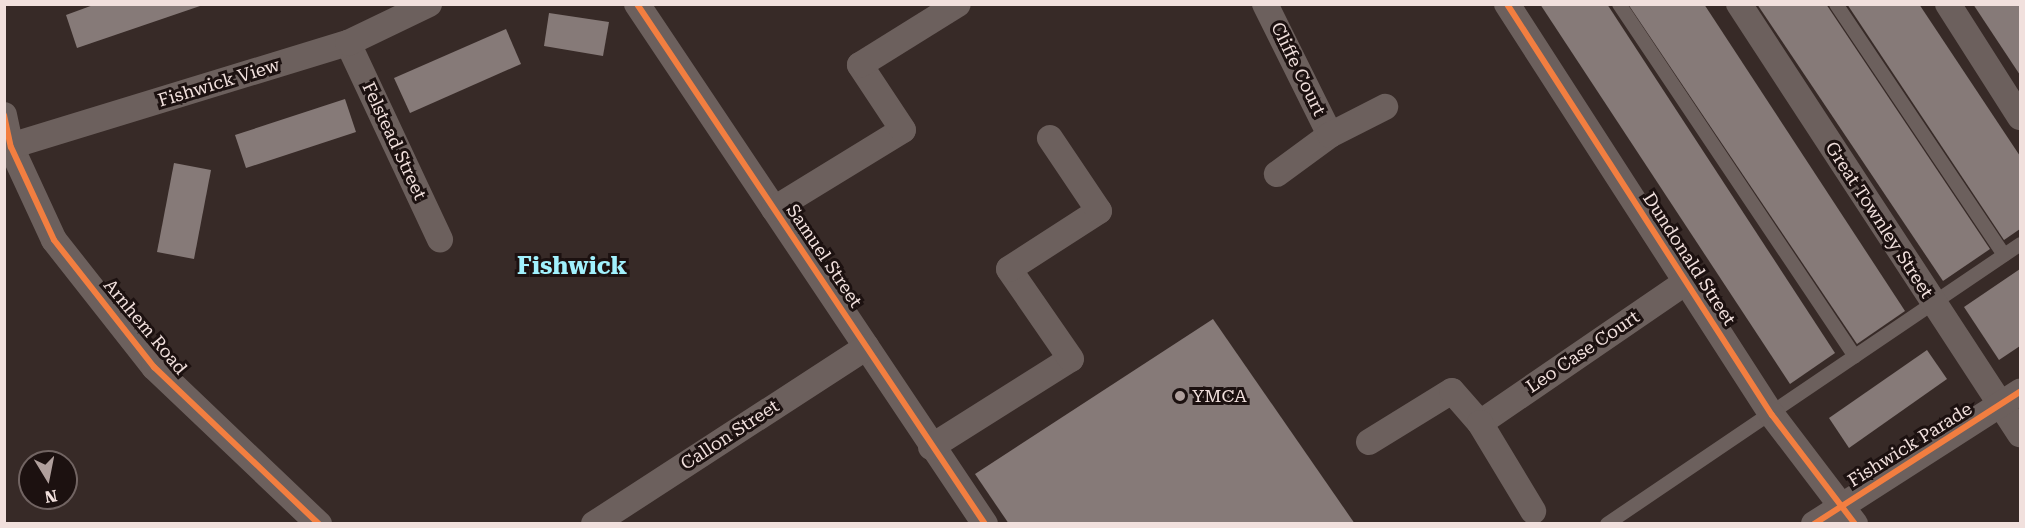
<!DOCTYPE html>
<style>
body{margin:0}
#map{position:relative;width:2025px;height:528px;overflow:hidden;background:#372a27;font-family:"Roboto Serif",serif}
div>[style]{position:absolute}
.building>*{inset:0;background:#867a78}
.service>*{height:14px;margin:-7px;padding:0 7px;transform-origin:7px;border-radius:7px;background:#6c605d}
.minor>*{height:26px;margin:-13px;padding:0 13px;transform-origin:13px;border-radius:13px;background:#6c605d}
.cycleway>*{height:6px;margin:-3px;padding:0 3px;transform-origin:3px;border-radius:3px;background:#f27e40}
.dots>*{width:16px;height:16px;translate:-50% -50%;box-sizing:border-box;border:3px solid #1c1110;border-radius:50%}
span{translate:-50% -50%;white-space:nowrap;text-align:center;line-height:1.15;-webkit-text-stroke:6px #1c1110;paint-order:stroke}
.street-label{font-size:18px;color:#f1e0dd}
.poi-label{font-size:18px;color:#f1e0dd}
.left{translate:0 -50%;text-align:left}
.district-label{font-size:24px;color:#a1f1fd;font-weight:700}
.frame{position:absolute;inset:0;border:6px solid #f1e0dd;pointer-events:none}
.north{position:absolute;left:18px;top:450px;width:60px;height:60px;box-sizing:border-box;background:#1c1110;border:2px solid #716462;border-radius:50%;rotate:170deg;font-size:16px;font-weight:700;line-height:24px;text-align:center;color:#f1e0dd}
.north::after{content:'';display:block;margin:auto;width:21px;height:27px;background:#b0a09d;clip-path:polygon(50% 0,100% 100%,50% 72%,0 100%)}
</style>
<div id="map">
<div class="building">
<i style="clip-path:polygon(96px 4px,203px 4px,203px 5px,77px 48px,66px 15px)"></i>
<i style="clip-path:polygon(1540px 4px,1607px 4px,1835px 353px,1790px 384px)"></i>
<i style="clip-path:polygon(1628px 4px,1704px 4px,1905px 311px,1857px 344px)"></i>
<i style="clip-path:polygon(1757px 4px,1826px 4px,1990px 249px,1943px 281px)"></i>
<i style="clip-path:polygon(1847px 4px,1919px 4px,2020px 156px,2020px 229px,2004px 240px)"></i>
<i style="clip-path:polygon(1973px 4px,2020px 4px,2020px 75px)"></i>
<i style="clip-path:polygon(549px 13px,609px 22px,603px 56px,544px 46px)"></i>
<i style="clip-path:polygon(506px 29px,521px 64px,410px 113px,394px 78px)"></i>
<i style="clip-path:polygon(345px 99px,356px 132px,246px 168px,235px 135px)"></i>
<i style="clip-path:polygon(174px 163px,211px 170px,194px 259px,157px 252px)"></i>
<i style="clip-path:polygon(2020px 269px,2020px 346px,1999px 360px,1964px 307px)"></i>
<i style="clip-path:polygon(1213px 319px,1355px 524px,1009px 524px,975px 474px)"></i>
<i style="clip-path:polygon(1927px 350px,1947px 379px,1849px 448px,1829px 418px)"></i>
</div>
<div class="service">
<i style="left:1619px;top:4px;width:424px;rotate:56.2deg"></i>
<i style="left:1836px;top:4px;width:302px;rotate:56.2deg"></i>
<i style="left:1607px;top:524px;width:499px;rotate:-34.1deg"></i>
</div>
<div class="minor">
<i style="left:637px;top:4px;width:626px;rotate:56.21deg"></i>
<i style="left:1265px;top:4px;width:146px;rotate:63.6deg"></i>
<i style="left:1330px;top:135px;width:66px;rotate:143.7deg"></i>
<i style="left:1507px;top:4px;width:489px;rotate:57.2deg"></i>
<i style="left:1772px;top:415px;width:137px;rotate:52.7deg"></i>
<i style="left:1739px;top:4px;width:514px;rotate:56.84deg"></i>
<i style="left:1948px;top:4px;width:134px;rotate:57.5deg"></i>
<i style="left:348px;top:43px;width:217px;rotate:64.9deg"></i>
<i style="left:4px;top:115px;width:33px;rotate:78deg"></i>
<i style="left:11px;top:147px;width:102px;rotate:65.2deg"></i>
<i style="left:54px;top:240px;width:162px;rotate:51.8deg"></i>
<i style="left:154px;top:367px;width:228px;rotate:43.6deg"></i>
<i style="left:1330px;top:135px;width:62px;rotate:-27deg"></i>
<i style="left:4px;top:148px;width:360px;rotate:-17deg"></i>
<i style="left:348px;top:43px;width:90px;rotate:-25.7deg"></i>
<i style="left:774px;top:209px;width:151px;rotate:-31.5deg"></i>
<i style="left:903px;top:130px;width:78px;rotate:-123.5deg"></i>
<i style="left:860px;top:65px;width:115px;rotate:-31.9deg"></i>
<i style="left:1480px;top:423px;width:250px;rotate:-34.4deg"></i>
<i style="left:1369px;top:442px;width:97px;rotate:-31.6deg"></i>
<i style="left:1452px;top:391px;width:43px;rotate:48.8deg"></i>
<i style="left:1480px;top:423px;width:103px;rotate:58.9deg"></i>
<i style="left:931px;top:447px;width:165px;rotate:-32.2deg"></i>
<i style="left:1071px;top:359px;width:109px;rotate:-124.6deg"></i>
<i style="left:1009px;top:269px;width:107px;rotate:-32.8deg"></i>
<i style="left:1099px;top:211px;width:88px;rotate:-123.9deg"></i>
<i style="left:594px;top:524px;width:325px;rotate:-33deg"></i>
<i style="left:1814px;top:524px;width:245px;rotate:-32.7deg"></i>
</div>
<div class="cycleway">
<i style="left:637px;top:4px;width:626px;rotate:56.21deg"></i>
<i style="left:1507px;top:4px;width:489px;rotate:57.2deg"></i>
<i style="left:1772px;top:415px;width:137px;rotate:52.7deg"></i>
<i style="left:4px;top:115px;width:33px;rotate:78deg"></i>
<i style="left:11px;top:147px;width:102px;rotate:65.2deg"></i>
<i style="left:54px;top:240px;width:162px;rotate:51.8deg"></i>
<i style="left:154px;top:367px;width:228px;rotate:43.6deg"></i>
<i style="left:1814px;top:524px;width:245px;rotate:-32.7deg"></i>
</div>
<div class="dots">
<i style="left:1180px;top:396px;background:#b0a09d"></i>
</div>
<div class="street-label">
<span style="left:1298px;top:69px;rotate:64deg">Cliffe Court</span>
<span style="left:219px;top:83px;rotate:-17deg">Fishwick View</span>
<span style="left:394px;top:141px;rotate:65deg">Felstead Street</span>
<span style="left:1879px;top:220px;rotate:57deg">Great Townley Street</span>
<span style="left:824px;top:256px;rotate:56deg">Samuel Street</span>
<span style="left:1689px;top:259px;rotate:57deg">Dundonald Street</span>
<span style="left:145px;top:327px;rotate:50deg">Arnhem Road</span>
<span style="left:1583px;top:352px;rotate:-34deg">Leo Case Court</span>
<span style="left:730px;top:435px;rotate:-33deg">Callon Street</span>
<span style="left:1910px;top:445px;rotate:-32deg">Fishwick Parade</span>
</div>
<div class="poi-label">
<span class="left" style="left:1192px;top:396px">YMCA</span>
</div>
<div class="district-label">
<span style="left:572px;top:267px">Fishwick</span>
</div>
<div class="frame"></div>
<div class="north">N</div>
</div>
